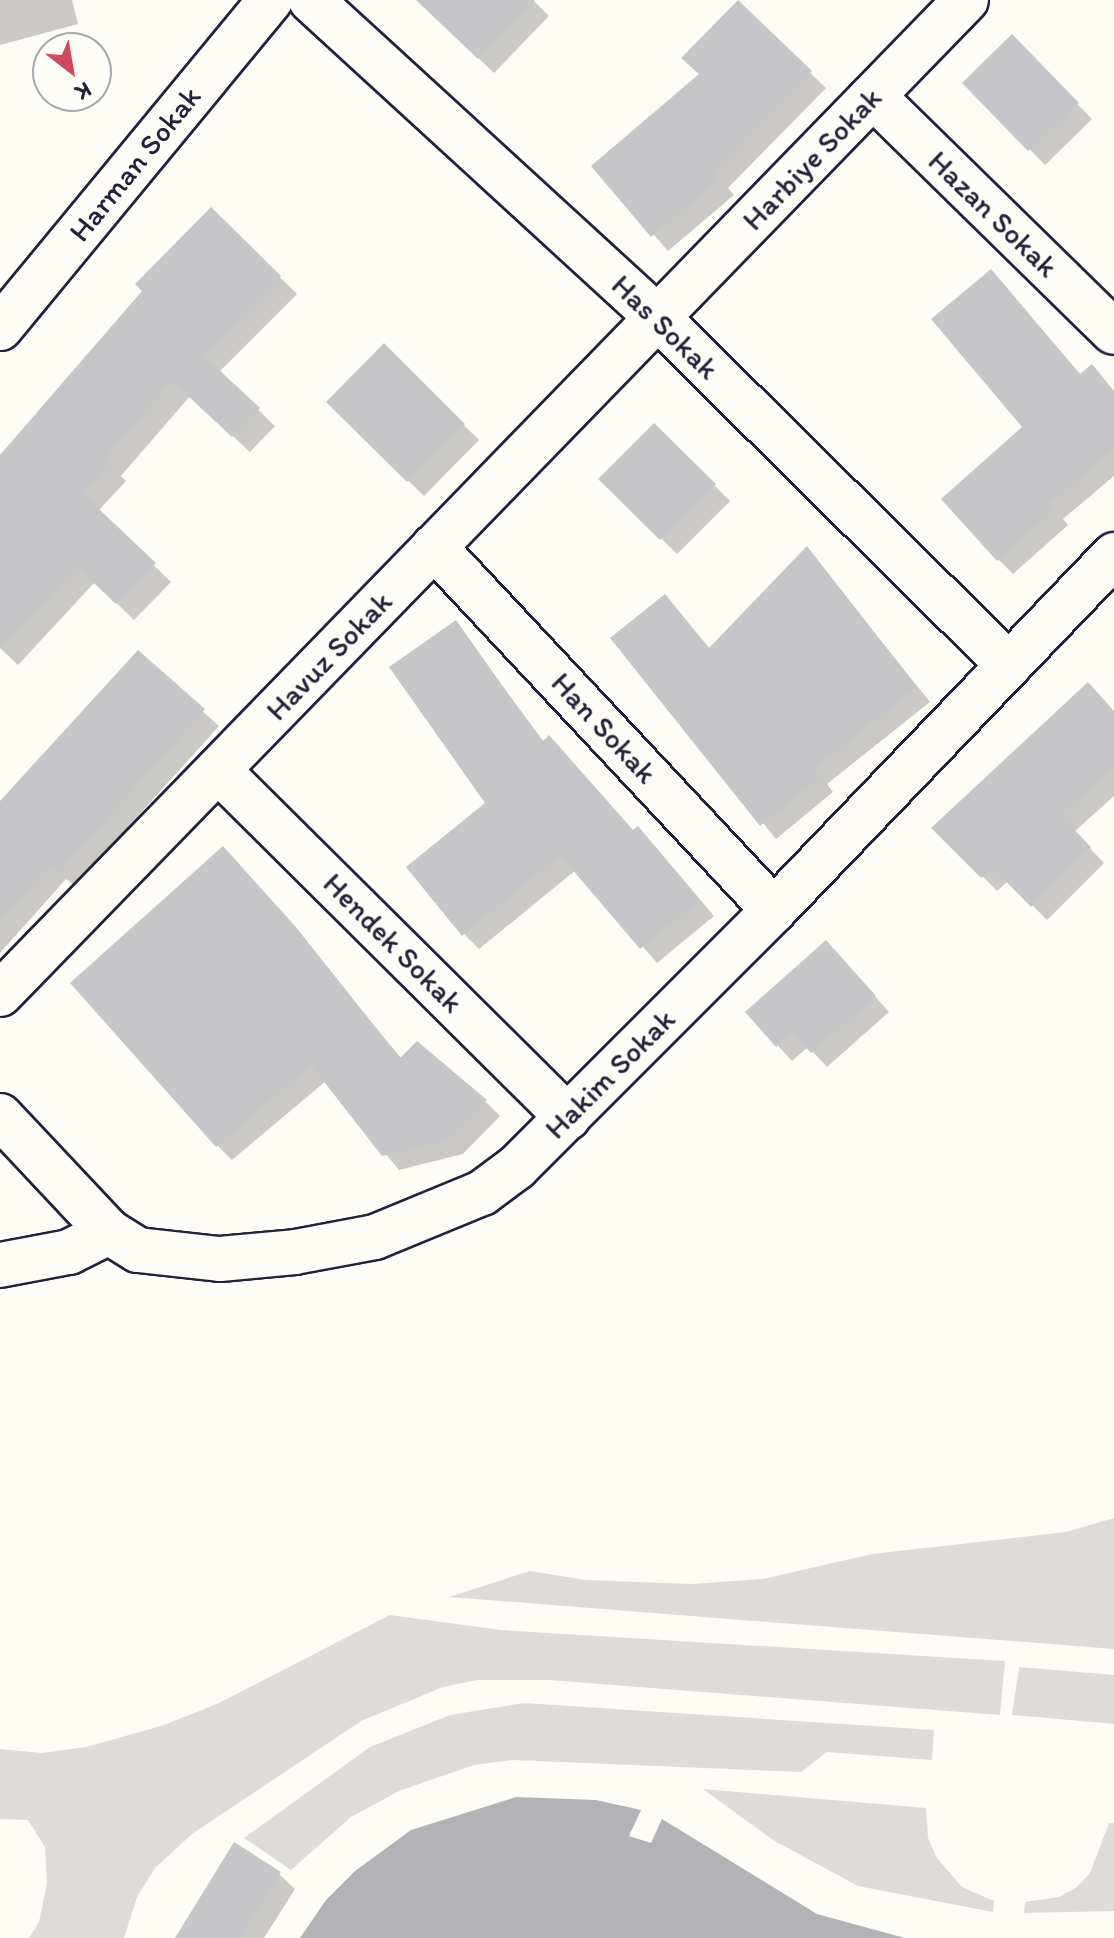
<!DOCTYPE html>
<style>
body{margin:0}
#map{position:relative;width:1114px;height:1938px;overflow:hidden;background:#fdfcf7;font-family:Itim,sans-serif}
div>[style]{position:absolute}
.green>*{inset:0;background:#dddcdb}
.water>*{inset:0;background:#b2b2b7}
.shadow>*{inset:0;background:#0003}
.building>*{inset:0;background:#c6c6c8}
.roads{filter:drop-shadow(2px 0 #22223b) drop-shadow(-2px 0 #22223b) drop-shadow(0 2px #22223b) drop-shadow(0 -2px #22223b)}
.minor>*{height:44px;margin:-22px;padding:0 22px;transform-origin:22px;border-radius:22px;background:#fdfcf7}
span{translate:-50% -50%;white-space:nowrap;text-align:center;line-height:1.15;-webkit-text-stroke:6px #fdfcf7;paint-order:stroke}
.street-label{font-size:30px;color:#22223b}
.north{position:absolute;left:32px;top:32px;width:80px;height:80px;box-sizing:border-box;background:#fdfcf7;border:2px solid #a5a5ac;border-radius:50%;rotate:149deg;font-size:22px;font-weight:700;line-height:32px;text-align:center;color:#22223b}
.north::after{content:'';display:block;margin:auto;width:28px;height:36px;background:#d1495b;clip-path:polygon(50% 0,100% 100%,50% 72%,0 100%)}
</style>
<div id="map">
<div class="green">
<i style="clip-path:polygon(1114px 1518px,1114px 1649px,449px 1597px,530px 1571px,586px 1580px,691px 1584px,763px 1579px,872px 1554px,1066px 1532px)"></i>
<i style="clip-path:polygon(390px 1615px,501px 1630px,1005px 1661px,1000px 1715px,549px 1680px,477px 1680px,443px 1687px,361px 1721px,192px 1834px,155px 1868px,137px 1897px,124px 1938px,29px 1938px,39px 1922px,47px 1883px,45px 1847px,28px 1820px,0 1819px,0 1749px,42px 1753px,86px 1747px,161px 1726px,217px 1704px)"></i>
<i style="clip-path:polygon(1019px 1667px,1114px 1675px,1114px 1724px,1012px 1715px)"></i>
<i style="clip-path:polygon(524px 1703px,934px 1730px,932px 1760px,827px 1752px,801px 1772px,512px 1760px,474px 1765px,399px 1791px,351px 1817px,291px 1870px,244px 1838px,370px 1747px,450px 1715px)"></i>
<i style="clip-path:polygon(703px 1789px,926px 1808px,928px 1838px,937px 1858px,962px 1887px,994px 1901px,993px 1912px,858px 1886px,773px 1840px)"></i>
<i style="clip-path:polygon(1109px 1823px,1114px 1823px,1114px 1911px,1024px 1913px,1025px 1902px,1059px 1897px,1077px 1887px,1090px 1873px)"></i>
</div>
<div class="water">
<i style="clip-path:polygon(516px 1797px,596px 1800px,641px 1810px,629px 1836px,651px 1843px,662px 1819px,817px 1914px,905px 1938px,300px 1938px,326px 1900px,355px 1871px,411px 1830px)"></i>
</div>
<div class="shadow">
<i style="clip-path:polygon(0 0,72px 0,78px 24px,0 45px)"></i>
<i style="clip-path:polygon(418px 0,533px 0,549px 16px,494px 73px)"></i>
<i style="clip-path:polygon(738px 3px,826px 88px,728px 188px,734px 195px,668px 251px,594px 166px,701px 75px)"></i>
<i style="clip-path:polygon(1012px 37px,1092px 119px,1045px 165px,965px 83px)"></i>
<i style="clip-path:polygon(211px 210px,297px 294px,219px 372px,275px 426px,250px 452px,190px 396px,121px 476px,126px 481px,98px 511px,171px 582px,134px 620px,95px 582px,18px 665px,0 648px,0 455px,62px 390px)"></i>
<i style="clip-path:polygon(384px 346px,479px 440px,424px 496px,328px 402px)"></i>
<i style="clip-path:polygon(1091px 367px,1114px 391px,1114px 476px,1063px 519px,1068px 525px,1013px 574px,998px 559px,1081px 375px)"></i>
<i style="clip-path:polygon(654px 426px,730px 501px,677px 554px,601px 479px)"></i>
<i style="clip-path:polygon(807px 549px,930px 702px,827px 784px,833px 792px,776px 839px,613px 638px,664px 597px,710px 649px)"></i>
<i style="clip-path:polygon(455px 622px,544px 742px,634px 832px,653px 844px,714px 916px,657px 963px,576px 870px,479px 949px,464px 934px,488px 804px)"></i>
<i style="clip-path:polygon(138px 653px,219px 726px,75px 886px,66px 879px,0 953px,0 805px)"></i>
<i style="clip-path:polygon(1114px 712px,1114px 796px,1074px 832px,1104px 863px,1047px 920px,1008px 881px,997px 891px,934px 828px)"></i>
<i style="clip-path:polygon(238px 864px,402px 1059px,485px 1101px,500px 1116px,463px 1154px,399px 1170px,326px 1081px,232px 1160px,217px 1145px)"></i>
<i style="clip-path:polygon(841px 958px,889px 1012px,827px 1067px,808px 1047px,792px 1061px,747px 1012px)"></i>
<i style="clip-path:polygon(279px 1874px,295px 1889px,264px 1938px,181px 1938px)"></i>
</div>
<div class="building">
<i style="clip-path:polygon(416px 0,535px 0,478px 59px)"></i>
<i style="clip-path:polygon(738px 0,812px 71px,714px 171px,720px 179px,651px 237px,591px 166px,699px 74px,681px 58px)"></i>
<i style="clip-path:polygon(1012px 34px,1079px 103px,1028px 151px,962px 83px)"></i>
<i style="clip-path:polygon(211px 207px,281px 276px,203px 355px,260px 408px,232px 437px,172px 381px,105px 458px,110px 462px,82px 493px,156px 563px,116px 604px,77px 567px,0 649px,0 455px,142px 291px,135px 284px)"></i>
<i style="clip-path:polygon(991px 269px,1080px 374px,1092px 364px,1114px 391px,1114px 449px,1050px 503px,1055px 509px,997px 561px,941px 499px,1022px 427px,931px 319px)"></i>
<i style="clip-path:polygon(384px 343px,465px 424px,407px 482px,326px 402px)"></i>
<i style="clip-path:polygon(654px 423px,716px 484px,660px 540px,598px 479px)"></i>
<i style="clip-path:polygon(807px 546px,917px 687px,814px 769px,820px 777px,760px 826px,610px 638px,665px 594px,709px 648px)"></i>
<i style="clip-path:polygon(456px 620px,542px 742px,549px 735px,633px 830px,638px 826px,700px 900px,640px 949px,560px 855px,462px 936px,406px 867px,485px 803px,389px 667px)"></i>
<i style="clip-path:polygon(138px 650px,205px 709px,58px 873px,50px 865px,0 921px,0 801px)"></i>
<i style="clip-path:polygon(1088px 682px,1114px 711px,1114px 768px,1060px 815px,1091px 847px,1031px 907px,992px 867px,981px 878px,931px 828px)"></i>
<i style="clip-path:polygon(223px 846px,295px 926px,400px 1058px,417px 1041px,487px 1100px,447px 1140px,382px 1156px,311px 1065px,216px 1147px,70px 983px)"></i>
<i style="clip-path:polygon(826px 940px,876px 996px,811px 1053px,793px 1033px,776px 1047px,745px 1012px)"></i>
<i style="clip-path:polygon(234px 1842px,281px 1872px,240px 1938px,175px 1938px)"></i>
</div>
<div class="roads">
<div class="minor">
<i style="left:311px;top:0;width:471px;rotate:42.5deg"></i>
<i style="left:658px;top:318px;width:494px;rotate:44.7deg"></i>
<i style="left:873px;top:96px;width:337px;rotate:44.4deg"></i>
<i style="left:0;top:328px;width:425px;rotate:-50.5deg"></i>
<i style="left:434px;top:547px;width:497px;rotate:46.9deg"></i>
<i style="left:218px;top:770px;width:493px;rotate:44.8deg"></i>
<i style="left:0;top:994px;width:1386px;rotate:-45.82deg"></i>
<i style="left:0;top:1116px;width:159px;rotate:46.8deg"></i>
<i style="left:109px;top:1232px;width:34px;rotate:32deg"></i>
<i style="left:138px;top:1250px;width:82px;rotate:6.3deg"></i>
<i style="left:220px;top:1259px;width:75px;rotate:-5.3deg"></i>
<i style="left:295px;top:1252px;width:81px;rotate:-10.6deg"></i>
<i style="left:375px;top:1237px;width:116px;rotate:-22.4deg"></i>
<i style="left:482px;top:1193px;width:44px;rotate:-36.6deg"></i>
<i style="left:517px;top:1167px;width:363px;rotate:-45deg"></i>
<i style="left:774px;top:910px;width:492px;rotate:-46.2deg"></i>
<i style="left:0;top:1265px;width:70px;rotate:-10.7deg"></i>
<i style="left:69px;top:1252px;width:45px;rotate:-26.6deg"></i>
</div>
</div>
<div class="street-label">
<span style="left:812px;top:159px;rotate:-46deg">Harbiye Sokak</span>
<span style="left:135px;top:164px;rotate:-51deg">Harman Sokak</span>
<span style="left:993px;top:214px;rotate:44deg">Hazan Sokak</span>
<span style="left:665px;top:327px;rotate:44deg">Has Sokak</span>
<span style="left:329px;top:656px;rotate:-46deg">Havuz Sokak</span>
<span style="left:604px;top:728px;rotate:47deg">Han Sokak</span>
<span style="left:393px;top:943px;rotate:45deg">Hendek Sokak</span>
<span style="left:610px;top:1074px;rotate:-45deg">Hakim Sokak</span>
</div>
<div class="north">K</div>
</div>
